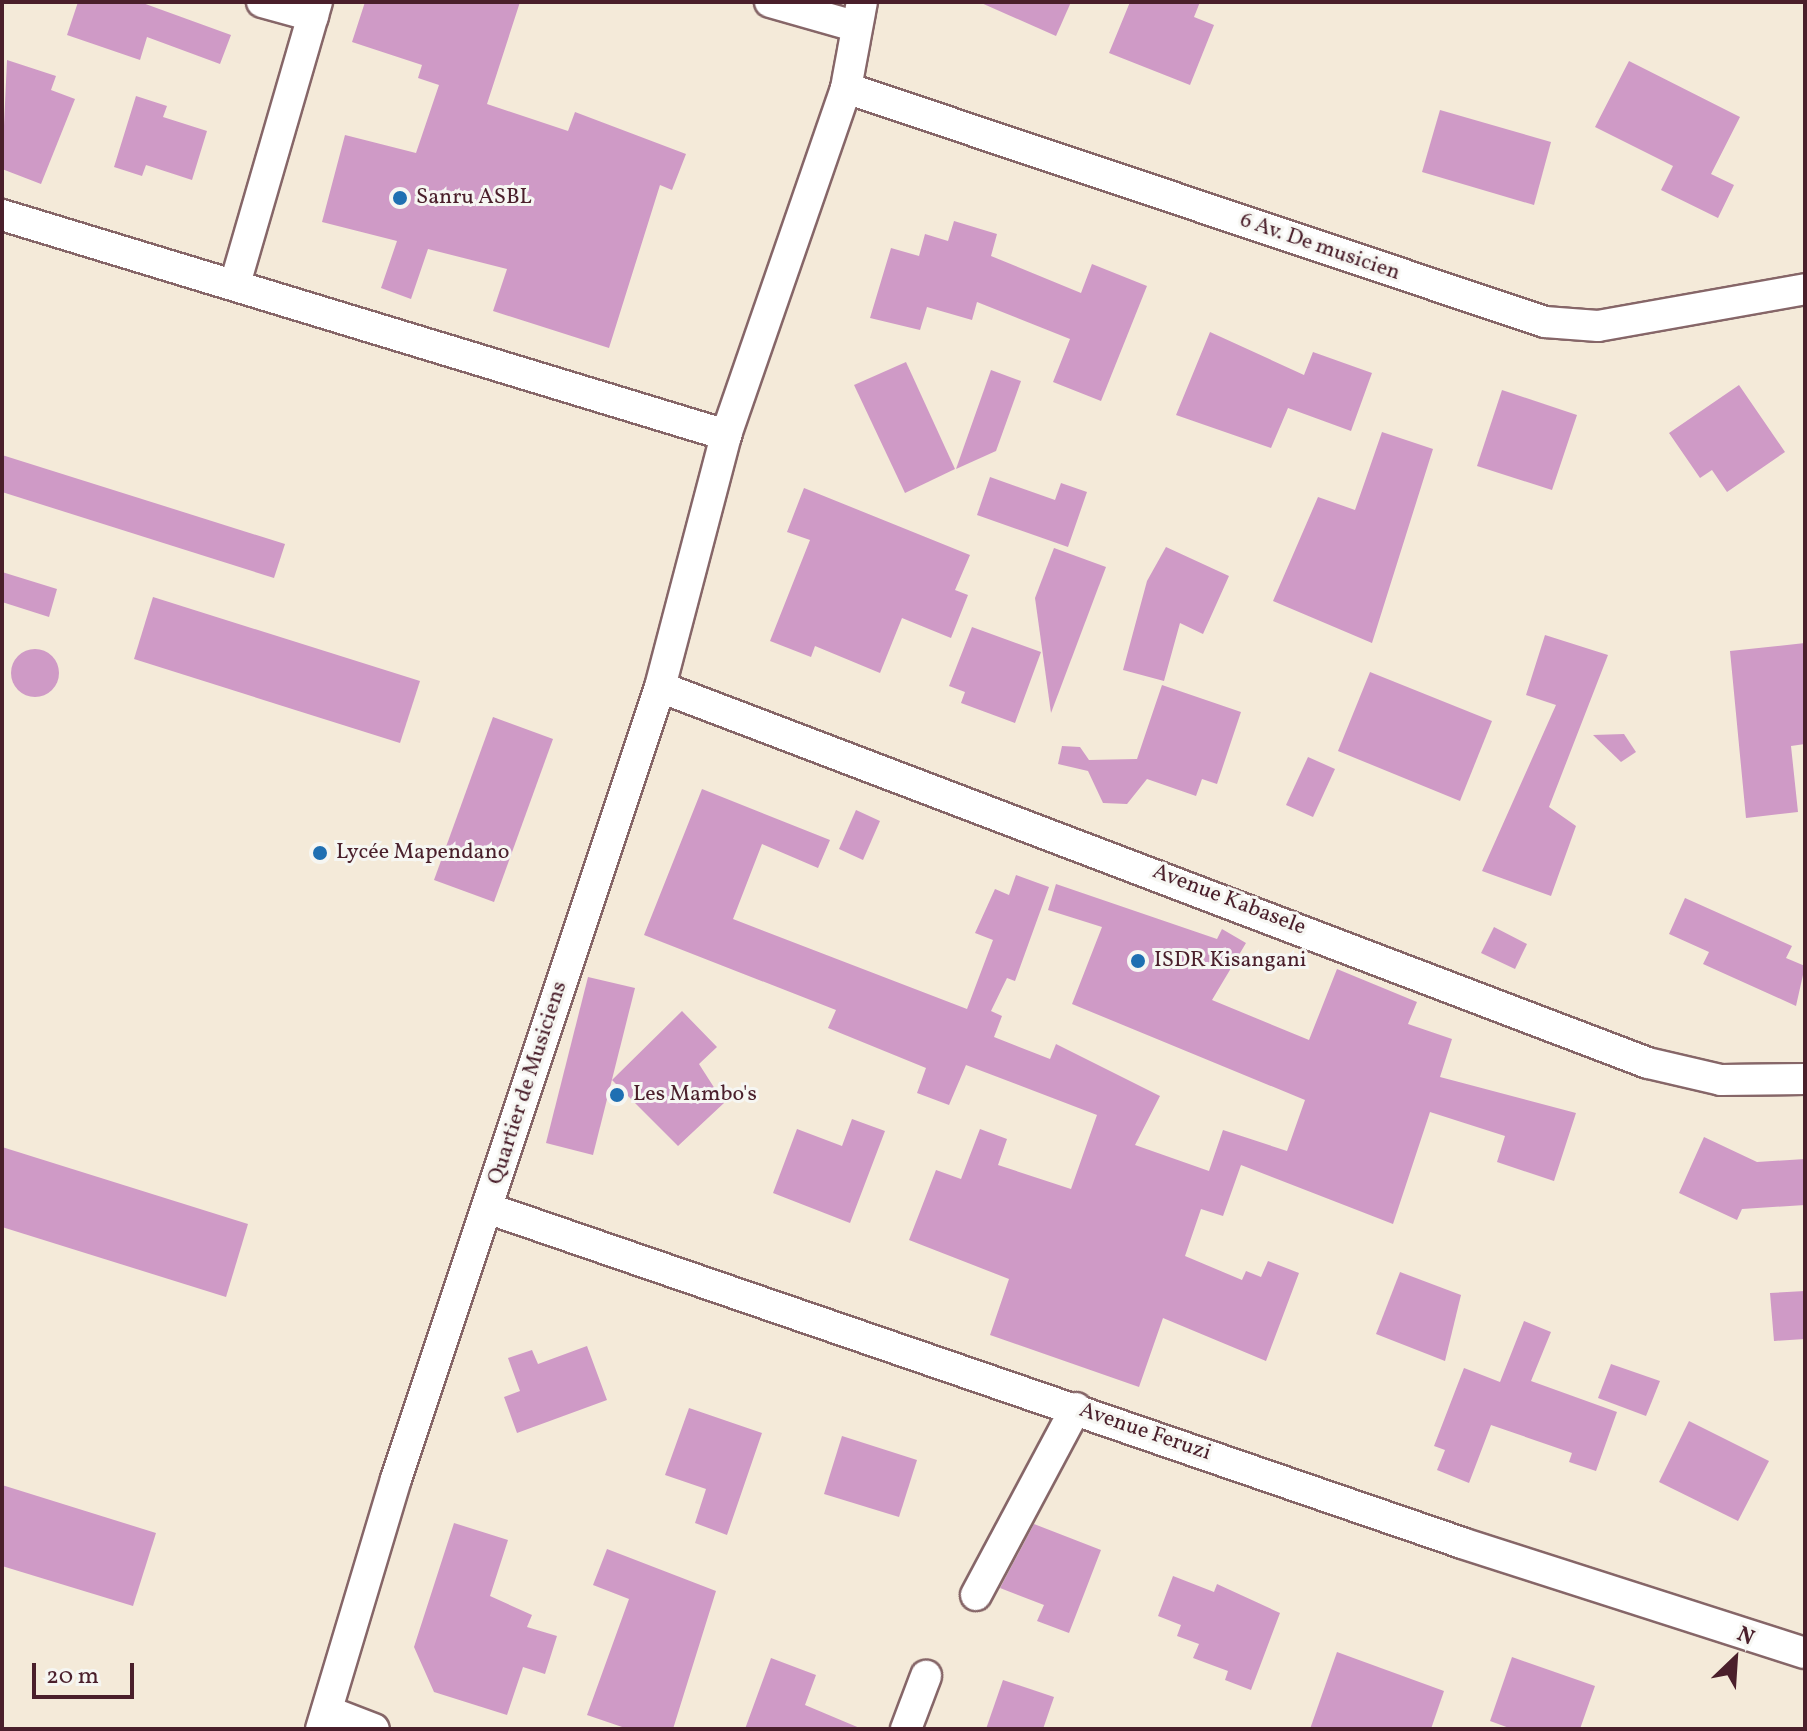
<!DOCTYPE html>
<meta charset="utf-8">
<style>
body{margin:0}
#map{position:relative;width:1807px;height:1731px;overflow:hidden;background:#f4ead9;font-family:Vollkorn,serif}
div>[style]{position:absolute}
.building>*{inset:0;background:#cf9ac6}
.round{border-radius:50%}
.roads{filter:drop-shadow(2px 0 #866668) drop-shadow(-2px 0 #866668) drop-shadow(0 2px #866668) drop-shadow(0 -2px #866668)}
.minor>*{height:30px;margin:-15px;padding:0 15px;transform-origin:15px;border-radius:15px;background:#fff}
.dots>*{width:22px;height:22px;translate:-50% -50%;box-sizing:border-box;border:4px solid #f6f6f2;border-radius:50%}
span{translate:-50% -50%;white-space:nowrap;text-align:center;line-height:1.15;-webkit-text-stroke:6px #f6f6f2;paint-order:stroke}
.poi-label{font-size:22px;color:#4a1f2b}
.left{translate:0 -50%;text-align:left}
.street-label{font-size:22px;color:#4a1f2b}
.frame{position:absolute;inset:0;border:4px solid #4a1f2b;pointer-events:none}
.north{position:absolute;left:1695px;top:1619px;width:80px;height:80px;-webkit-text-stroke:6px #f6f6f2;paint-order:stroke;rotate:25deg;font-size:22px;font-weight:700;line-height:32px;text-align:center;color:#4a1f2b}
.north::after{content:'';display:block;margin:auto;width:28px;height:36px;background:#4a1f2b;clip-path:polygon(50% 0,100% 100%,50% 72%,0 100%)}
.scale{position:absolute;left:32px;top:1663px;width:102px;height:36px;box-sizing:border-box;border:4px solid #4a1f2b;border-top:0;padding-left:10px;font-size:24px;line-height:28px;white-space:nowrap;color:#4a1f2b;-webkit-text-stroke:6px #f6f6f2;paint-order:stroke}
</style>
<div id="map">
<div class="building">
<i style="clip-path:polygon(78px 2px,140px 2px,231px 35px,220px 64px,147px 37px,140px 60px,67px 35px)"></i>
<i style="clip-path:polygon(365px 2px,520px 2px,487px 104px,568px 131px,575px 112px,686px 154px,672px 190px,660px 185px,609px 348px,493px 311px,507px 269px,428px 249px,411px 299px,381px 288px,397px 241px,322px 222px,345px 135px,416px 153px,439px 85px,418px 78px,422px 65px,352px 42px)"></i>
<i style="clip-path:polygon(979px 2px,1071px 2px,1056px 36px)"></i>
<i style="clip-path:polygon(1130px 2px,1200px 2px,1194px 17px,1214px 25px,1190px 85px,1109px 53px)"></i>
<i style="clip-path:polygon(7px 60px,56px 76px,51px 90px,75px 99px,41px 184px,2px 169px)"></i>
<i style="clip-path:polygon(1629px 61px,1740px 117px,1711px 174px,1734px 185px,1718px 218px,1661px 190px,1673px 166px,1595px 127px)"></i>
<i style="clip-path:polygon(136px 96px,167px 106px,163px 117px,207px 131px,192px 180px,146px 165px,142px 176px,114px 167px)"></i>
<i style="clip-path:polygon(1440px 110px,1551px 142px,1534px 205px,1422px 172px)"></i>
<i style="clip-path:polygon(954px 221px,997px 234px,991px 256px,1081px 293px,1092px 264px,1147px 286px,1101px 401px,1053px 382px,1070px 339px,977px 302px,972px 320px,927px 307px,920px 330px,870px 318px,891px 248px,919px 256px,925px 234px,948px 241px)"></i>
<i style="clip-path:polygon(1210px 332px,1304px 375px,1313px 352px,1372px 373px,1351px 431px,1288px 408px,1271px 448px,1176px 415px)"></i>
<i style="clip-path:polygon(906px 362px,955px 469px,905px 493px,854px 385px)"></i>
<i style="clip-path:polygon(991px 370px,1021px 381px,996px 451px,956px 469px)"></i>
<i style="clip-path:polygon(1739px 385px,1785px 452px,1727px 492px,1712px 470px,1700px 478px,1669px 433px)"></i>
<i style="clip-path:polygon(1502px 390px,1577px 415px,1552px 490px,1477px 466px)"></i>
<i style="clip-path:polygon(1382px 432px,1433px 449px,1372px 643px,1273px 601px,1318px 497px,1355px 510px)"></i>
<i style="clip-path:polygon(2px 455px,285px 544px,274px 578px,2px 492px)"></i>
<i style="clip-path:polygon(990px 477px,1055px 500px,1061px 483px,1087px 492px,1068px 547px,977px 515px)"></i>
<i style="clip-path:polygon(804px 488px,970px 555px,955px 590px,968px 595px,951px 638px,902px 618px,880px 673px,815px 646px,811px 657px,770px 641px,810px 540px,787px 532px)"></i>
<i style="clip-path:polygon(1166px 547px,1229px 576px,1203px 634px,1180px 623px,1164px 681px,1123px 670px,1147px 581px)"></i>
<i style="clip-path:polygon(1054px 548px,1106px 567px,1051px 713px,1035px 598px)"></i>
<i style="clip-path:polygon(2px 572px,57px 589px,49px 617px,2px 602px)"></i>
<i style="clip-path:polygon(153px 597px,420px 681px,400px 743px,134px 659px)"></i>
<i style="clip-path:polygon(972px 627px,1041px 652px,1015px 723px,961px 703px,965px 692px,949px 686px)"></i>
<i style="clip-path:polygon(1545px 635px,1608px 655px,1549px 807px,1576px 826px,1551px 896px,1482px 871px,1556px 705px,1526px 695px)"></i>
<i style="clip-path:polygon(1805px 643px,1805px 744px,1791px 746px,1798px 812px,1746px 818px,1730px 651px)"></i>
<i class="round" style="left:11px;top:649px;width:48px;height:48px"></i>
<i style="clip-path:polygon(1370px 672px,1492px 721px,1460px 801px,1338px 751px)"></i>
<i style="clip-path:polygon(1162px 685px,1241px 712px,1217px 784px,1202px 779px,1196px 796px,1147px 779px,1127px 804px,1103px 803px,1088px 771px,1058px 764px,1062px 746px,1080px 747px,1089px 760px,1137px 759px)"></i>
<i style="clip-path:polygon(493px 717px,553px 739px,494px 902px,434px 880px)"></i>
<i style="clip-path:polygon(1624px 734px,1636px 752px,1621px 762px,1593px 735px)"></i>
<i style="clip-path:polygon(1308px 757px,1335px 769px,1313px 817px,1286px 805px)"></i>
<i style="clip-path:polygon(702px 789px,830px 840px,818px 868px,762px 844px,733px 919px,967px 1009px,993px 940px,975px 933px,995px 889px,1009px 895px,1016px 875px,1049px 887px,1015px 981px,1007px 978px,991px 1011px,1002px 1016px,994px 1037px,1050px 1059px,1056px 1044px,1160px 1096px,1135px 1145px,1209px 1171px,1223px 1130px,1287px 1151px,1305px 1100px,1072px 1004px,1102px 927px,1048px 910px,1056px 884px,1217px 939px,1222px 929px,1246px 943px,1212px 1000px,1309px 1040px,1337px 969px,1417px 1002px,1408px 1024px,1452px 1039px,1440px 1077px,1576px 1113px,1554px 1181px,1497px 1162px,1505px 1136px,1430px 1112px,1393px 1224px,1241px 1165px,1223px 1216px,1201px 1209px,1185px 1256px,1242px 1280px,1246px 1271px,1261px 1277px,1268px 1261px,1299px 1273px,1266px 1361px,1163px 1318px,1139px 1387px,990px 1335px,1009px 1279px,909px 1240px,936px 1170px,961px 1179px,980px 1129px,1007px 1139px,998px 1165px,1071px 1189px,1097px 1115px,966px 1065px,949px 1105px,917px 1093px,926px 1068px,828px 1028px,836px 1010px,644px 935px)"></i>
<i style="clip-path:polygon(856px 810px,880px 821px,863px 860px,839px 849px)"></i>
<i style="clip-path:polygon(1685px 898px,1792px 946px,1786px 958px,1805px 966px,1796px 1006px,1703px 964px,1709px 952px,1669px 934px)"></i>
<i style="clip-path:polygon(1494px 927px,1527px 944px,1515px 969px,1481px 953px)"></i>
<i style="clip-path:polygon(588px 977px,635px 988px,593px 1155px,546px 1143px)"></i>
<i style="clip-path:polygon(682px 1011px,717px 1047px,699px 1064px,724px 1103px,678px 1146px,612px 1080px)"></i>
<i style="clip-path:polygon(852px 1119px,885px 1131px,850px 1223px,773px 1193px,797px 1129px,842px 1146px)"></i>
<i style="clip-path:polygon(1704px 1137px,1757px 1162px,1805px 1159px,1805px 1205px,1742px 1209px,1737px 1220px,1679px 1193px)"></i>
<i style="clip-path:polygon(2px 1147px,248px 1224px,226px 1297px,2px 1227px)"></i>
<i style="clip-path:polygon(1400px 1272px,1461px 1295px,1445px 1361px,1376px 1334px)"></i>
<i style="clip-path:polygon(1805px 1291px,1805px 1339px,1774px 1341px,1770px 1293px)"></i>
<i style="clip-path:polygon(1524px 1321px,1551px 1332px,1531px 1381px,1617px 1412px,1596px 1471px,1569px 1462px,1572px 1453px,1491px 1425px,1469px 1483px,1437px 1470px,1445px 1450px,1434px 1446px,1464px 1368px,1500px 1382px)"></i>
<i style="clip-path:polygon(587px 1346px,607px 1400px,517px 1433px,504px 1397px,520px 1391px,508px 1358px,532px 1350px,538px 1364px)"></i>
<i style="clip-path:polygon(1611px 1364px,1660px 1381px,1646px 1416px,1598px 1398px)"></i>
<i style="clip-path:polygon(689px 1408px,762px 1433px,727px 1535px,695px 1523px,706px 1489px,665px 1475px)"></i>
<i style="clip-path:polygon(1689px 1421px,1769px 1461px,1738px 1521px,1659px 1482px)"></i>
<i style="clip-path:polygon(842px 1436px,917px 1460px,899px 1517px,824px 1494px)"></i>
<i style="clip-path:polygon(2px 1485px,156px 1533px,133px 1606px,2px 1566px)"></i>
<i style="clip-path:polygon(454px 1523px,508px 1540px,490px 1596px,532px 1615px,527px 1627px,557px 1636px,545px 1674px,523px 1667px,507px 1715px,434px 1692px,414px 1647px)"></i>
<i style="clip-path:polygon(1034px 1524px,1101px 1550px,1069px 1633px,1037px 1621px,1044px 1605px,1000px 1588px)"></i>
<i style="clip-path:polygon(607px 1549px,716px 1591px,673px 1729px,628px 1729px,587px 1715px,629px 1599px,593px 1585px)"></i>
<i style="clip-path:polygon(1173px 1576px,1214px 1592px,1217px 1584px,1280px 1613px,1251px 1690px,1225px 1680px,1228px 1671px,1193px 1658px,1199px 1644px,1177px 1636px,1181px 1625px,1158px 1616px)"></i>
<i style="clip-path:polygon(1337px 1652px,1444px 1691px,1431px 1729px,1310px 1729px)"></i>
<i style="clip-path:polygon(1512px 1657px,1595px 1686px,1580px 1729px,1512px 1729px,1490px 1721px)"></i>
<i style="clip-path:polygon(771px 1658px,816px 1675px,805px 1705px,862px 1729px,745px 1729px)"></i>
<i style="clip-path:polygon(1003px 1680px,1054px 1697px,1043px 1729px,986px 1729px)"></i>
</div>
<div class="roads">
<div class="minor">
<i style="left:262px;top:2px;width:53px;rotate:15.4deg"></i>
<i style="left:770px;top:2px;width:87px;rotate:15.9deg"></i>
<i style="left:846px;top:88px;width:737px;rotate:18.51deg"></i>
<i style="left:1545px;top:322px;width:53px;rotate:4.3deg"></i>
<i style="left:1598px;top:326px;width:210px;rotate:-10.1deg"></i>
<i style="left:2px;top:215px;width:757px;rotate:16.9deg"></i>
<i style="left:235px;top:284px;width:294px;rotate:-73.8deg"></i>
<i style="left:660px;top:687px;width:1057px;rotate:20.84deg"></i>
<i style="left:1648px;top:1063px;width:75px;rotate:13.1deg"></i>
<i style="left:1721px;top:1080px;width:84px;rotate:-0.7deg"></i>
<i style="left:487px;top:1208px;width:1031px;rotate:18.96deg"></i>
<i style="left:1462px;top:1543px;width:360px;rotate:17.8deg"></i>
<i style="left:976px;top:1595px;width:212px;rotate:-61.9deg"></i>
<i style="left:327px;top:1711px;width:50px;rotate:21deg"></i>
<i style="left:321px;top:1729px;width:261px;rotate:-73.3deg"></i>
<i style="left:396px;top:1479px;width:835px;rotate:-71.57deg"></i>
<i style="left:660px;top:687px;width:260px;rotate:-75.3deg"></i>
<i style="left:726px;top:435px;width:367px;rotate:-70.9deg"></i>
<i style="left:846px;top:88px;width:87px;rotate:-79.5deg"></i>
<i style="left:906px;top:1729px;width:57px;rotate:-69.3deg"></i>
</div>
</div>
<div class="dots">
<i style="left:400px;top:198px;background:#1f6fb2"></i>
<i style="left:320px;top:853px;background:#1f6fb2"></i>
<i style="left:1138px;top:961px;background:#1f6fb2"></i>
<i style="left:617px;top:1095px;background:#1f6fb2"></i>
</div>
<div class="poi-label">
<span class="left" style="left:416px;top:198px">Sanru ASBL</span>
<span class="left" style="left:336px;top:853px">Lycée Mapendano</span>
<span class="left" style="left:1154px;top:961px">ISDR Kisangani</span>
<span class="left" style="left:633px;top:1095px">Les Mambo's</span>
</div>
<div class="street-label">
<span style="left:1320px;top:247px;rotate:19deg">6 Av. De musicien</span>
<span style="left:1229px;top:900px;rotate:21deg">Avenue Kabasele</span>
<span style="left:528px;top:1083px;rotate:-72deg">Quartier de Musiciens</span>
<span style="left:1145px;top:1432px;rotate:19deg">Avenue Feruzi</span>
</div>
<div class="frame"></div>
<div class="north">N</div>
<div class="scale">20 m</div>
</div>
